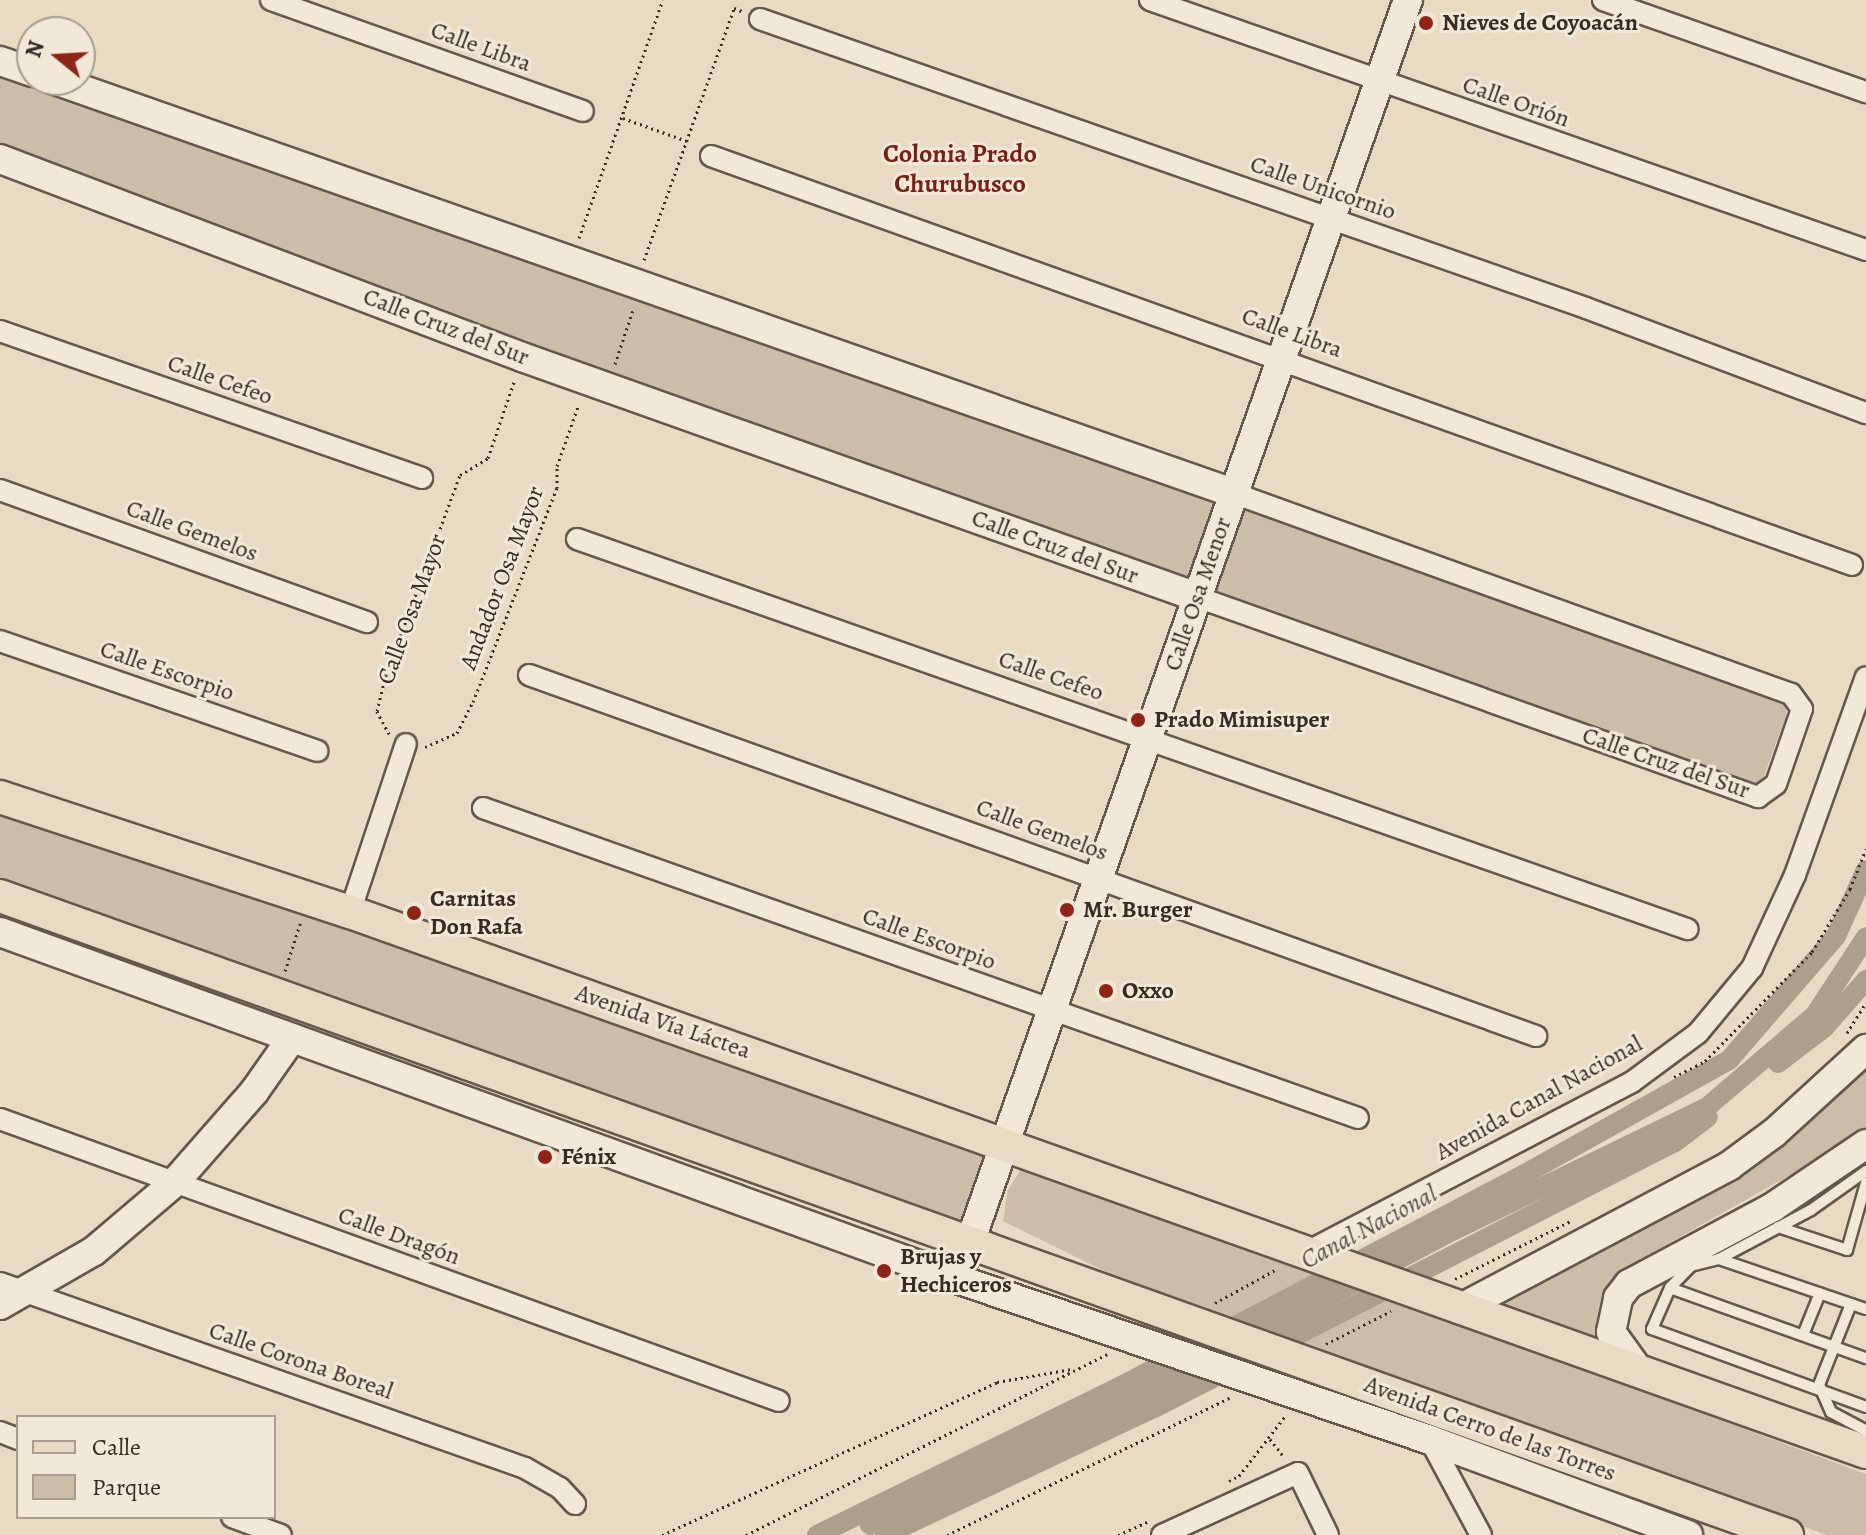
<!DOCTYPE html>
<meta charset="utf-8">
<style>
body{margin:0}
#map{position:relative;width:1866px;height:1535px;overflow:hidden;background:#e9dbc3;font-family:Alegreya,serif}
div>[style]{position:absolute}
.green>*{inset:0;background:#cbbda8}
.canal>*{height:20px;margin:-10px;padding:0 10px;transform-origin:10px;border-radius:10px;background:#aca08d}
.path>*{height:3px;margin-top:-1.5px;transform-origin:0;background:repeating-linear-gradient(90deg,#372c24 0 2px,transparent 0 6px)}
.roads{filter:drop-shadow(2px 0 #64584c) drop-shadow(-2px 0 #64584c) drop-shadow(0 2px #64584c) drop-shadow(0 -2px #64584c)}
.lane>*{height:10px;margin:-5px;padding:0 5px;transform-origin:5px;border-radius:5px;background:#f1e8d8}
.street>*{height:20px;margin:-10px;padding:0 10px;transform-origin:10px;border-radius:10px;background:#f1e8d8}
.secondary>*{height:28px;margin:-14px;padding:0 14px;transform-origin:14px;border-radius:14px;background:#f1e8d8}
.primary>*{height:32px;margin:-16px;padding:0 16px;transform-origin:16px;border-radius:16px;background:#e9dbc3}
.dots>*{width:22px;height:22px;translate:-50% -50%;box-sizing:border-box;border:4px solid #f1e8d8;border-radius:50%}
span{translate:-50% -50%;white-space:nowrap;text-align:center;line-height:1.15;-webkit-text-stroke:6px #f1e8d8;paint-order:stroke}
.poi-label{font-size:24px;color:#372c24;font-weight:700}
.left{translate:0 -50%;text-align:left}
.street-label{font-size:24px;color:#372c24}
.neighbourhood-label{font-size:26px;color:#7a1f14;font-weight:700}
.water-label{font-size:26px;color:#5a4f44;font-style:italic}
.legend{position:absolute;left:16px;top:1415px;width:260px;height:104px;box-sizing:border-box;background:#f1e8d8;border:2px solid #a79d90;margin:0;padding:10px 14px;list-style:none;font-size:24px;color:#372c24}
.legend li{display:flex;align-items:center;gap:16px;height:40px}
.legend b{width:40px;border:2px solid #a79d90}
.north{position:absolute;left:16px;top:16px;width:80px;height:80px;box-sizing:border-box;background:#f1e8d8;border:2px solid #a79d90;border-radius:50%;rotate:288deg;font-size:22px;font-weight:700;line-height:32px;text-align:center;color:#372c24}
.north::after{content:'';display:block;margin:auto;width:28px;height:36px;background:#8f2418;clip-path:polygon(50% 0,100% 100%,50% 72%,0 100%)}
</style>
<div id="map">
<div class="green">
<i style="clip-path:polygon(0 69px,642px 290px,1786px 698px,1786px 716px,1764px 776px,1753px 788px,0 153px)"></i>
<i style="clip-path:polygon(0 801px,991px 1143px,962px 1225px,0 884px)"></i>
<i style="clip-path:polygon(1866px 1058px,1866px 1132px,1618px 1272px,1608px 1289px,1606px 1350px,1492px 1308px,1744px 1163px)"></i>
<i style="clip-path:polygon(1025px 1162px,1866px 1474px,1866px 1535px,1827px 1535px,1139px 1288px,1003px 1221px,1008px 1190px)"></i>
</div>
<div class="canal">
<i style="left:1778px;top:1063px;width:58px;rotate:-37.3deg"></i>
<i style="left:1824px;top:1028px;width:64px;rotate:-48.8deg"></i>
<i style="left:870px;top:1525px;width:344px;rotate:-25.8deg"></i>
<i style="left:1180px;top:1375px;width:301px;rotate:-27.9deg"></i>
<i style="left:1446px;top:1234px;width:289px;rotate:-25.9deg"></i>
<i style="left:1706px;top:1108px;width:143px;rotate:-40.5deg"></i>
<i style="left:1815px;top:1015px;width:93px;rotate:-56.8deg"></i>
<i style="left:817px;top:1535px;width:341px;rotate:-26.1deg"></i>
<i style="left:1123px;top:1385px;width:454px;rotate:-27.7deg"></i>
<i style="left:1525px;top:1174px;width:234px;rotate:-29.2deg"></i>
<i style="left:1729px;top:1060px;width:164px;rotate:-49.2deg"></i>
<i style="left:1836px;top:936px;width:72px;rotate:-65.6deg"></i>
<i style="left:885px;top:1535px;width:297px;rotate:-25.3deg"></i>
<i style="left:1154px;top:1408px;width:585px;rotate:-27.05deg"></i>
<i style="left:1675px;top:1142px;width:41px;rotate:-37.1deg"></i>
</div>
<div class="path">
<i style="left:623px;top:118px;width:68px;rotate:19.8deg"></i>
<i style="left:579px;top:238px;width:252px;rotate:-70.6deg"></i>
<i style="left:644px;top:260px;width:268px;rotate:-70.3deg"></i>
<i style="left:734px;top:8px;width:9px;rotate:21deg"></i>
<i style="left:615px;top:364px;width:60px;rotate:-71.6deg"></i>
<i style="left:389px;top:734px;width:26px;rotate:-118deg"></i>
<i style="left:377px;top:711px;width:37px;rotate:-76deg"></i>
<i style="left:386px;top:675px;width:213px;rotate:-69.7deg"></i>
<i style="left:460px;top:475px;width:33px;rotate:-31deg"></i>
<i style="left:488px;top:458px;width:83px;rotate:-71.1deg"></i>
<i style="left:425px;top:747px;width:35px;rotate:-24deg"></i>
<i style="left:457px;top:733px;width:35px;rotate:-63deg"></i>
<i style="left:473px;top:702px;width:230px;rotate:-68.6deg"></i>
<i style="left:557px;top:488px;width:22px;rotate:-90deg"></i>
<i style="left:557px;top:466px;width:66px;rotate:-70.5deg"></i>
<i style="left:285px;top:971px;width:52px;rotate:-72.3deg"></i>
<i style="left:1847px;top:1033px;width:36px;rotate:-58deg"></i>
<i style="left:1674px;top:1077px;width:35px;rotate:-27deg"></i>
<i style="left:1705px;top:1061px;width:153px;rotate:-45.5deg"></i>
<i style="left:1812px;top:952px;width:74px;rotate:-58.9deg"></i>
<i style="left:1850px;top:889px;width:43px;rotate:-68.2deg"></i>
<i style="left:1455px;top:1279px;width:132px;rotate:-26.6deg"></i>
<i style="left:1215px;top:1303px;width:68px;rotate:-28.8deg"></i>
<i style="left:1326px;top:1344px;width:73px;rotate:-26.9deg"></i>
<i style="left:1270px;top:1439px;width:24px;rotate:52deg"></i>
<i style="left:1229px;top:1481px;width:11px;rotate:-27deg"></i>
<i style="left:1239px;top:1476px;width:77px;rotate:-52.4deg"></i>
<i style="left:662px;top:1535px;width:368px;rotate:-24.5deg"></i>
<i style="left:997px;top:1382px;width:76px;rotate:-9.8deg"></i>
<i style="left:746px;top:1535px;width:404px;rotate:-26.6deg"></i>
<i style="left:947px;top:1535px;width:314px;rotate:-25.9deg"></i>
<i style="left:1118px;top:1535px;width:32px;rotate:-24deg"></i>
</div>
<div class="roads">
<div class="lane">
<i style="left:1866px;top:1171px;width:67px;rotate:144.7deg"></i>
<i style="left:1811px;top:1210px;width:104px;rotate:152deg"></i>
<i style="left:1719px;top:1259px;width:29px;rotate:166deg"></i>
<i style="left:1691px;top:1266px;width:30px;rotate:134deg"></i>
<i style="left:1670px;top:1288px;width:45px;rotate:113.7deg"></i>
<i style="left:1652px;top:1329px;width:228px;rotate:20deg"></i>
<i style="left:1778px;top:1227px;width:73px;rotate:18.4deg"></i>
<i style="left:1847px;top:1250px;width:70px;rotate:-74.2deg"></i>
<i style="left:1719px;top:1259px;width:155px;rotate:18.8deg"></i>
<i style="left:1670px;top:1288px;width:208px;rotate:19.7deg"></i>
<i style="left:1851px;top:1304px;width:87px;rotate:111.6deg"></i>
<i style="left:1819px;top:1385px;width:30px;rotate:66deg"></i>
<i style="left:1831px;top:1412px;width:40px;rotate:28deg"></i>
<i style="left:1803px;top:1335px;width:45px;rotate:-68deg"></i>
</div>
<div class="street">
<i style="left:271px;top:0;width:331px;rotate:19.6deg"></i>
<i style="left:1150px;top:0;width:758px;rotate:19.25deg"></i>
<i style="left:1603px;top:0;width:279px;rotate:19.3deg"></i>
<i style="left:760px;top:19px;width:875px;rotate:19.28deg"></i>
<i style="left:1586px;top:308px;width:299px;rotate:20.6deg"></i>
<i style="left:711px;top:156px;width:1212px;rotate:19.72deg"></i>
<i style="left:0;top:331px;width:447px;rotate:19.2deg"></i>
<i style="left:0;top:490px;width:390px;rotate:19.8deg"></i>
<i style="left:577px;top:539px;width:1177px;rotate:19.36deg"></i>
<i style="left:1197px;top:597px;width:596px;rotate:19.62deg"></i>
<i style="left:1758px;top:797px;width:22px;rotate:-36deg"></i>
<i style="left:1776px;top:784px;width:79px;rotate:-70.9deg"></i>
<i style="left:1802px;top:709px;width:19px;rotate:-126deg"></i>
<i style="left:1791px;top:694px;width:593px;rotate:-160.19deg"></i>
<i style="left:0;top:641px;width:336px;rotate:19.1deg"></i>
<i style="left:529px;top:675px;width:1070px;rotate:19.72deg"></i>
<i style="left:483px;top:808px;width:928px;rotate:19.51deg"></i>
<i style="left:350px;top:912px;width:177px;rotate:-71.6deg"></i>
<i style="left:0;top:1119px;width:828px;rotate:19.9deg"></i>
<i style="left:1305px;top:1253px;width:369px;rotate:-27.6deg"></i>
<i style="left:1632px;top:1082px;width:82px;rotate:-36.6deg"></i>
<i style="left:1698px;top:1033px;width:85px;rotate:-50.3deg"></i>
<i style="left:1752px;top:968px;width:102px;rotate:-65.2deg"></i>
<i style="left:1795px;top:875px;width:210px;rotate:-70.3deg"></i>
<i style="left:0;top:1283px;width:557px;rotate:19.41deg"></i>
<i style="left:525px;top:1468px;width:40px;rotate:29.7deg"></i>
<i style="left:560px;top:1488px;width:22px;rotate:47deg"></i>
<i style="left:0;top:1432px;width:19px;rotate:21deg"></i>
<i style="left:1430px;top:1440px;width:108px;rotate:61.8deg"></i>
<i style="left:232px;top:1517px;width:52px;rotate:20.2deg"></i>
<i style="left:1162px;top:1535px;width:149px;rotate:-24.5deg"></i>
<i style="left:1298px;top:1473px;width:69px;rotate:64.2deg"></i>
</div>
<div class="secondary">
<i style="left:0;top:61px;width:34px;rotate:19deg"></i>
<i style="left:55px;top:80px;width:1248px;rotate:19.32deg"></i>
<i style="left:0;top:159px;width:558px;rotate:20.77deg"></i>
<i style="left:522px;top:357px;width:716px;rotate:19.57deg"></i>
<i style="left:0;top:932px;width:1018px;rotate:19.93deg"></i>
<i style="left:957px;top:1279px;width:500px;rotate:18.8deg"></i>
<i style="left:1430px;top:1440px;width:275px;rotate:20.2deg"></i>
<i style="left:957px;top:1279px;width:1356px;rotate:-70.58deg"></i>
<i style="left:0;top:1305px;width:108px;rotate:-29.9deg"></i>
<i style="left:94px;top:1251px;width:106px;rotate:-40.4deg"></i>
<i style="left:175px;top:1182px;width:120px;rotate:-48.7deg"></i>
<i style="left:254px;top:1092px;width:66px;rotate:-54.9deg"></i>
<i style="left:1459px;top:1309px;width:306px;rotate:-27.9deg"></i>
<i style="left:1729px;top:1166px;width:56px;rotate:-36.3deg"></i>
<i style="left:1774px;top:1133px;width:125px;rotate:-42.4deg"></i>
<i style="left:1639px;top:1371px;width:48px;rotate:-125.7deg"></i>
<i style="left:1611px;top:1332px;width:35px;rotate:-78deg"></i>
<i style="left:1618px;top:1298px;width:18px;rotate:-52deg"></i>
<i style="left:1629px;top:1284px;width:163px;rotate:-28.1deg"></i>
<i style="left:1773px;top:1207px;width:112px;rotate:-34.1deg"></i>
</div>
<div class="primary">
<i style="left:0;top:797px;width:368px;rotate:18.2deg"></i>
<i style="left:350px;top:912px;width:1609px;rotate:19.61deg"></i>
<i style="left:0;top:896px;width:1898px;rotate:19.68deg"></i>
</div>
</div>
<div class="dots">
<i style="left:1426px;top:23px;background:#8f2418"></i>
<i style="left:1138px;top:720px;background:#8f2418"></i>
<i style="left:1067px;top:910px;background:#8f2418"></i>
<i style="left:414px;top:913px;background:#8f2418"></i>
<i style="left:1106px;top:991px;background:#8f2418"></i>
<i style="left:545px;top:1157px;background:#8f2418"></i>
<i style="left:884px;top:1271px;background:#8f2418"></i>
</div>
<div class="poi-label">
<span class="left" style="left:1442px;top:23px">Nieves de Coyoacán</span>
<span class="left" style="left:1154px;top:720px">Prado Mimisuper</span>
<span class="left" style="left:430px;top:913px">Carnitas<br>Don Rafa</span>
<span class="left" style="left:1083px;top:910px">Mr. Burger</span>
<span class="left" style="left:1122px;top:991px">Oxxo</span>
<span class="left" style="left:561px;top:1157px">Fénix</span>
<span class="left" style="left:900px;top:1271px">Brujas y<br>Hechiceros</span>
</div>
<div class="street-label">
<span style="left:481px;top:47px;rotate:20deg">Calle Libra</span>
<span style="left:1516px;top:102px;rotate:19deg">Calle Orión</span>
<span style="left:1323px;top:188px;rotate:19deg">Calle Unicornio</span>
<span style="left:446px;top:327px;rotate:21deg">Calle Cruz del Sur</span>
<span style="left:1292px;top:333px;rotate:20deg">Calle Libra</span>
<span style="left:220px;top:380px;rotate:19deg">Calle Cefeo</span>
<span style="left:192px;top:531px;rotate:20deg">Calle Gemelos</span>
<span style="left:1055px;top:547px;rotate:20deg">Calle Cruz del Sur</span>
<span style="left:502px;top:578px;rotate:-69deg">Andador Osa Mayor</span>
<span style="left:1198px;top:594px;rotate:-71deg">Calle Osa Menor</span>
<span style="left:412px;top:609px;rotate:-70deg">Calle Osa Mayor</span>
<span style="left:167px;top:671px;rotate:19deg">Calle Escorpio</span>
<span style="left:1051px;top:676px;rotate:19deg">Calle Cefeo</span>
<span style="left:1666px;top:763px;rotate:19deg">Calle Cruz del Sur</span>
<span style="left:1042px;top:830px;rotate:20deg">Calle Gemelos</span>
<span style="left:929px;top:939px;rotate:20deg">Calle Escorpio</span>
<span style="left:663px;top:1022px;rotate:19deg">Avenida Vía Láctea</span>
<span style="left:1539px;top:1098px;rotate:-29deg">Avenida Canal Nacional</span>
<span style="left:399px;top:1236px;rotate:20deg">Calle Dragón</span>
<span style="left:301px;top:1361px;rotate:19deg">Calle Corona Boreal</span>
<span style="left:1490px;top:1429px;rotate:20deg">Avenida Cerro de las Torres</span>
</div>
<div class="neighbourhood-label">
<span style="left:960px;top:169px">Colonia Prado<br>Churubusco</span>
</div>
<div class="water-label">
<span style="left:1369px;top:1227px;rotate:-28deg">Canal Nacional</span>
</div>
<ul class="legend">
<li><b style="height:10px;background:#e9dbc3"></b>Calle</li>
<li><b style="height:22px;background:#cbbda8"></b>Parque</li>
</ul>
<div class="north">N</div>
</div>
